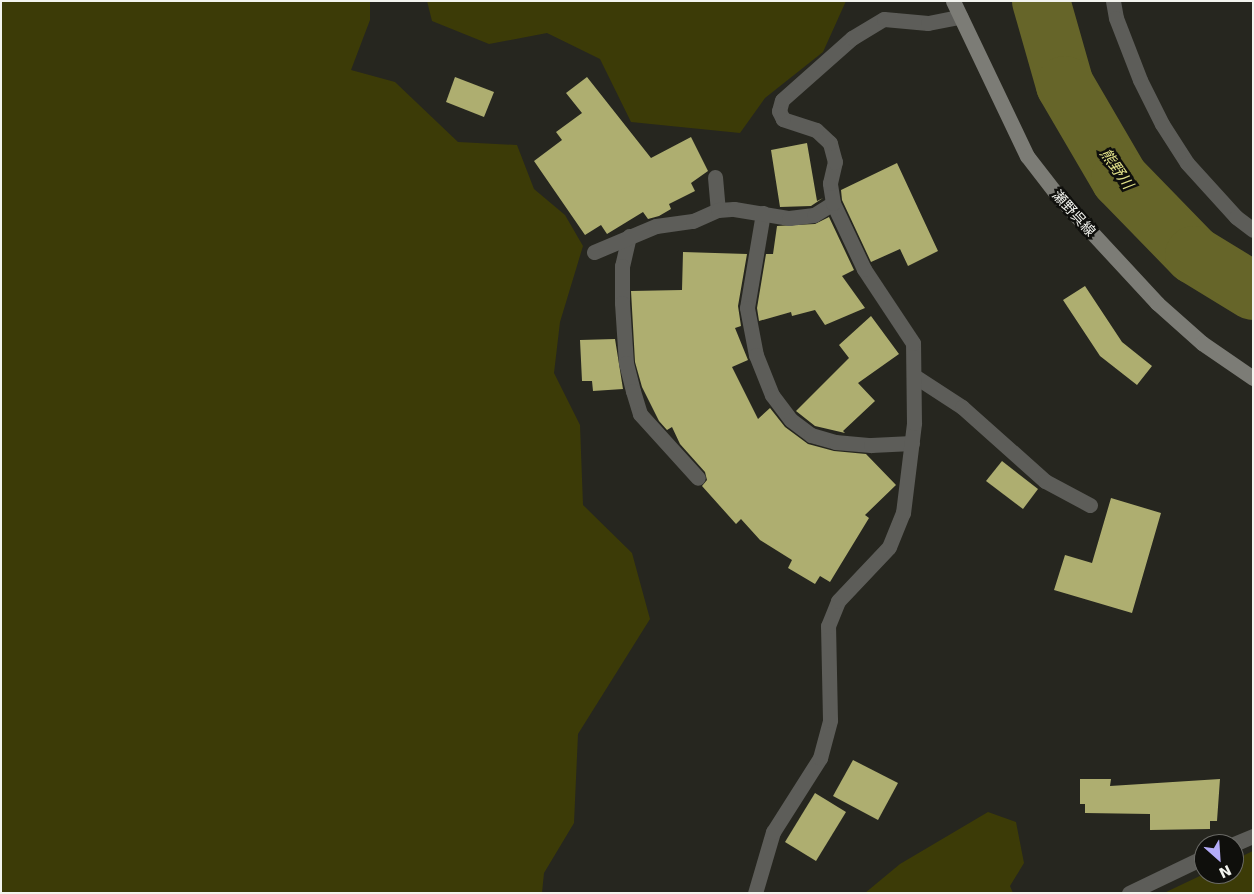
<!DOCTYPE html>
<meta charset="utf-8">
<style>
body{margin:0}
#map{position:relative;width:1254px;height:894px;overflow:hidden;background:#26261f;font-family:"DejaVu Sans","Noto Sans JP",sans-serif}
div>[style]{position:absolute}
.green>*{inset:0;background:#3c3b07}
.river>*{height:58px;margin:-29px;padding:0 29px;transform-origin:29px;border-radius:29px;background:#666529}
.building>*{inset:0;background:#aeae70}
.lane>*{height:15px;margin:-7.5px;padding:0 7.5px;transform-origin:7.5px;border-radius:7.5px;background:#5d5d59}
.street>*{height:15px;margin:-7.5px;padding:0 7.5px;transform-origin:7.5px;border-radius:7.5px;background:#5d5d59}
.secondary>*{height:15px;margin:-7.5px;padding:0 7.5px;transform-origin:7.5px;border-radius:7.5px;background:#7c7c76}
span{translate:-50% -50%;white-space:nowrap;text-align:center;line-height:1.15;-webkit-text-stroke:5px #0f0f0c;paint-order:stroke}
.street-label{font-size:14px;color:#f2f3ee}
.water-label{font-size:15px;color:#e3e38a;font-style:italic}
.frame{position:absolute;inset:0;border:2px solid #f2f3ee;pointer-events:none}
.north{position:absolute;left:1194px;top:834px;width:50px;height:50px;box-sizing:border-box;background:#0f0f0c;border:1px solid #6a6a66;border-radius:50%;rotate:154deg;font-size:14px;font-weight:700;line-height:20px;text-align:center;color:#f2f3ee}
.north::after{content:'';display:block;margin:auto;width:18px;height:22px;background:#b4acf9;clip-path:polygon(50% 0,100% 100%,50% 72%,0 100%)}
</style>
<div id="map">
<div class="green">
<i style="clip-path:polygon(1px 1px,370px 1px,370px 20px,351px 70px,395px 82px,458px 142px,517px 145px,534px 189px,565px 215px,583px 246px,560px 322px,554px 373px,580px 425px,583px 505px,632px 553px,650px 619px,578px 734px,574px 823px,544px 873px,542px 893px,1px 893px)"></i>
<i style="clip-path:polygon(427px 1px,846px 1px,823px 52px,765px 98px,740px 133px,631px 122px,600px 59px,547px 33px,489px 44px,432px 21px)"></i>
<i style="clip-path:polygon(988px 812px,1016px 822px,1024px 863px,1010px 886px,1013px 893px,865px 893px,900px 864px)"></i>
<i style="clip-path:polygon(1253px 851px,1253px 893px,1164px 893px,1204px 874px,1234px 874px,1234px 860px)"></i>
</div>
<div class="river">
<i style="left:1041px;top:1px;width:87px;rotate:74.1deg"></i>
<i style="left:1065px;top:85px;width:109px;rotate:59.7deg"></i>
<i style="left:1120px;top:179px;width:106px;rotate:45.8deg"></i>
<i style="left:1194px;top:255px;width:69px;rotate:31.4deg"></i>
</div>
<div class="building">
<i style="clip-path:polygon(455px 77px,494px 92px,484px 117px,446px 102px)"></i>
<i style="clip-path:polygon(587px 77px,651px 158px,691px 137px,708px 171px,691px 183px,695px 191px,669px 204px,671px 209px,659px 216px,648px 219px,643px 212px,607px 234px,601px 225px,585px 235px,534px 161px,562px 140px,556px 132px,582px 113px,566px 93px)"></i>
<i style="clip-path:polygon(807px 143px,817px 201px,823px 198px,811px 206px,780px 207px,771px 150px)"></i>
<i style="clip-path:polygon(897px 163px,938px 251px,908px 266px,900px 249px,871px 262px,842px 200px,841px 190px)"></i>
<i style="clip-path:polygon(829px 217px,854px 270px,842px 276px,865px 308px,825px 325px,815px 310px,792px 316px,791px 312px,759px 321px,757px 308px,766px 254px,773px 254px,777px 226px,815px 224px)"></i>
<i style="clip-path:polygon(683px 252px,747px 254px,738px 306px,741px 326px,735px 328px,748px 360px,732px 367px,758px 419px,770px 408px,785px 427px,808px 444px,834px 451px,866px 454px,896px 485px,865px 515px,869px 518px,830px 582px,820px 576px,815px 584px,788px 568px,792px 560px,760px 540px,741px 519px,736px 524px,702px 486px,707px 480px,705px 472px,680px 444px,672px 427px,667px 430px,659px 421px,642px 387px,635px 362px,631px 291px,682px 290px)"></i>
<i style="clip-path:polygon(1085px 286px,1122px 342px,1152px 366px,1137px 385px,1100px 356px,1063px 300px)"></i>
<i style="clip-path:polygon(871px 316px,899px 354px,858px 383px,875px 401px,843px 431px,845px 433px,815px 426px,796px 411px,849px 358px,839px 345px)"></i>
<i style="clip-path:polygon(615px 339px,623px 389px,593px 391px,592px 381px,582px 381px,580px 340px)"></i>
<i style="clip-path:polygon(1002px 461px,1038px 489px,1023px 509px,986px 481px)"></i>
<i style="clip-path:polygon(1111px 498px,1161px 513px,1132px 613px,1054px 590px,1065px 555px,1092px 563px)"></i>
<i style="clip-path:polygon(853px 760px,898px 783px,878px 820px,833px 796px)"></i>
<i style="clip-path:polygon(1080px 779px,1111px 779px,1110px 786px,1220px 779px,1217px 821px,1210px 821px,1210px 829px,1150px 830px,1150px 814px,1085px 813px,1085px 804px,1080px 804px)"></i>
<i style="clip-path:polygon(815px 793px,846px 812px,816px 861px,785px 842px)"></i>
</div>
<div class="lane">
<i style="left:715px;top:177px;width:33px;rotate:85deg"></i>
<i style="left:763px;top:213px;width:96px;rotate:99.6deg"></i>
<i style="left:747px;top:308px;width:48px;rotate:79.2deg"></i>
<i style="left:756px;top:355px;width:43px;rotate:68.2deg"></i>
<i style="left:772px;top:395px;width:31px;rotate:53deg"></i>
<i style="left:791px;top:420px;width:25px;rotate:37deg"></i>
<i style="left:811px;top:435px;width:25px;rotate:16deg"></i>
<i style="left:835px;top:442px;width:36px;rotate:5deg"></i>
<i style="left:871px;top:445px;width:41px;rotate:-2.8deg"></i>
<i style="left:629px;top:236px;width:31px;rotate:103deg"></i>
<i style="left:622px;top:266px;width:37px;rotate:90deg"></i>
<i style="left:622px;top:303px;width:60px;rotate:86.2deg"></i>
<i style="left:626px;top:363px;width:29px;rotate:76deg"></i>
<i style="left:633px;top:391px;width:24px;rotate:73deg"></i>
<i style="left:640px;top:414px;width:86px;rotate:47.8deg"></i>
<i style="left:594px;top:252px;width:67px;rotate:-22.8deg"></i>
<i style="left:656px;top:226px;width:37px;rotate:-8deg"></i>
<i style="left:693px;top:221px;width:27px;rotate:-24deg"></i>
<i style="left:718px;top:210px;width:16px;rotate:-4deg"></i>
<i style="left:734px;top:209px;width:56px;rotate:9.3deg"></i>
<i style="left:789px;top:218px;width:25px;rotate:-7deg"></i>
<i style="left:814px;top:215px;width:22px;rotate:-32deg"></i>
<i style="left:916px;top:377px;width:55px;rotate:33.1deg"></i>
<i style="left:962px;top:407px;width:111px;rotate:41.7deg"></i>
<i style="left:1045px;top:481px;width:51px;rotate:28.1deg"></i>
</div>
<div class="street">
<i style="left:1113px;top:1px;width:17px;rotate:80deg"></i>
<i style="left:1116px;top:18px;width:66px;rotate:68.8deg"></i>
<i style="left:1140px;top:80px;width:49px;rotate:63.4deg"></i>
<i style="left:1162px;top:124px;width:46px;rotate:57.3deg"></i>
<i style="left:1187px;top:163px;width:73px;rotate:47.8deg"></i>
<i style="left:1236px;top:217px;width:21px;rotate:37deg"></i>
<i style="left:1234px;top:844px;width:21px;rotate:-23deg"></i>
<i style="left:755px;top:893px;width:64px;rotate:-73.6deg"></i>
<i style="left:773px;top:832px;width:88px;rotate:-57.6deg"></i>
<i style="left:820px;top:758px;width:39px;rotate:-75deg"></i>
<i style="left:830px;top:720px;width:94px;rotate:-91.2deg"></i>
<i style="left:828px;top:626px;width:27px;rotate:-68deg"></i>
<i style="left:838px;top:601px;width:74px;rotate:-46.6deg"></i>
<i style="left:889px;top:547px;width:37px;rotate:-68deg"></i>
<i style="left:903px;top:513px;width:91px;rotate:-83deg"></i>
<i style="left:914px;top:423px;width:80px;rotate:-90.7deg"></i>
<i style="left:913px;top:343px;width:89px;rotate:-123.5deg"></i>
<i style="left:864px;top:269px;width:73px;rotate:-115.2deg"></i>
<i style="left:833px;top:203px;width:20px;rotate:-99deg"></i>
<i style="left:830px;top:183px;width:22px;rotate:-77deg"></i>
<i style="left:835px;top:162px;width:20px;rotate:-105deg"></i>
<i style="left:830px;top:143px;width:19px;rotate:-137deg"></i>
<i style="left:816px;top:130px;width:35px;rotate:-162deg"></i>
<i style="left:783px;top:119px;width:9px;rotate:-117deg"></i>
<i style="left:779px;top:111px;width:11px;rotate:-75deg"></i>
<i style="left:782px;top:100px;width:94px;rotate:-41.5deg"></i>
<i style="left:852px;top:38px;width:37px;rotate:-31deg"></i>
<i style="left:884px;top:19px;width:44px;rotate:5.2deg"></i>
<i style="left:928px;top:23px;width:33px;rotate:-11deg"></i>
<i style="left:1129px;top:893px;width:83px;rotate:-25.6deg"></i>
</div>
<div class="secondary">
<i style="left:953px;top:1px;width:172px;rotate:64.5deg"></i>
<i style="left:1027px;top:156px;width:51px;rotate:52.2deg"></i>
<i style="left:1058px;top:196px;width:146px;rotate:47.2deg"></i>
<i style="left:1157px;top:303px;width:60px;rotate:41.6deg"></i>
<i style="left:1202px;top:343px;width:62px;rotate:34.5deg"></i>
</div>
<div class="street-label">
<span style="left:1074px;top:213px;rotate:48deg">瀬野呉線</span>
</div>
<div class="water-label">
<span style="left:1116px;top:169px;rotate:55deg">熊野川</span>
</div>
<div class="frame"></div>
<div class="north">N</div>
</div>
